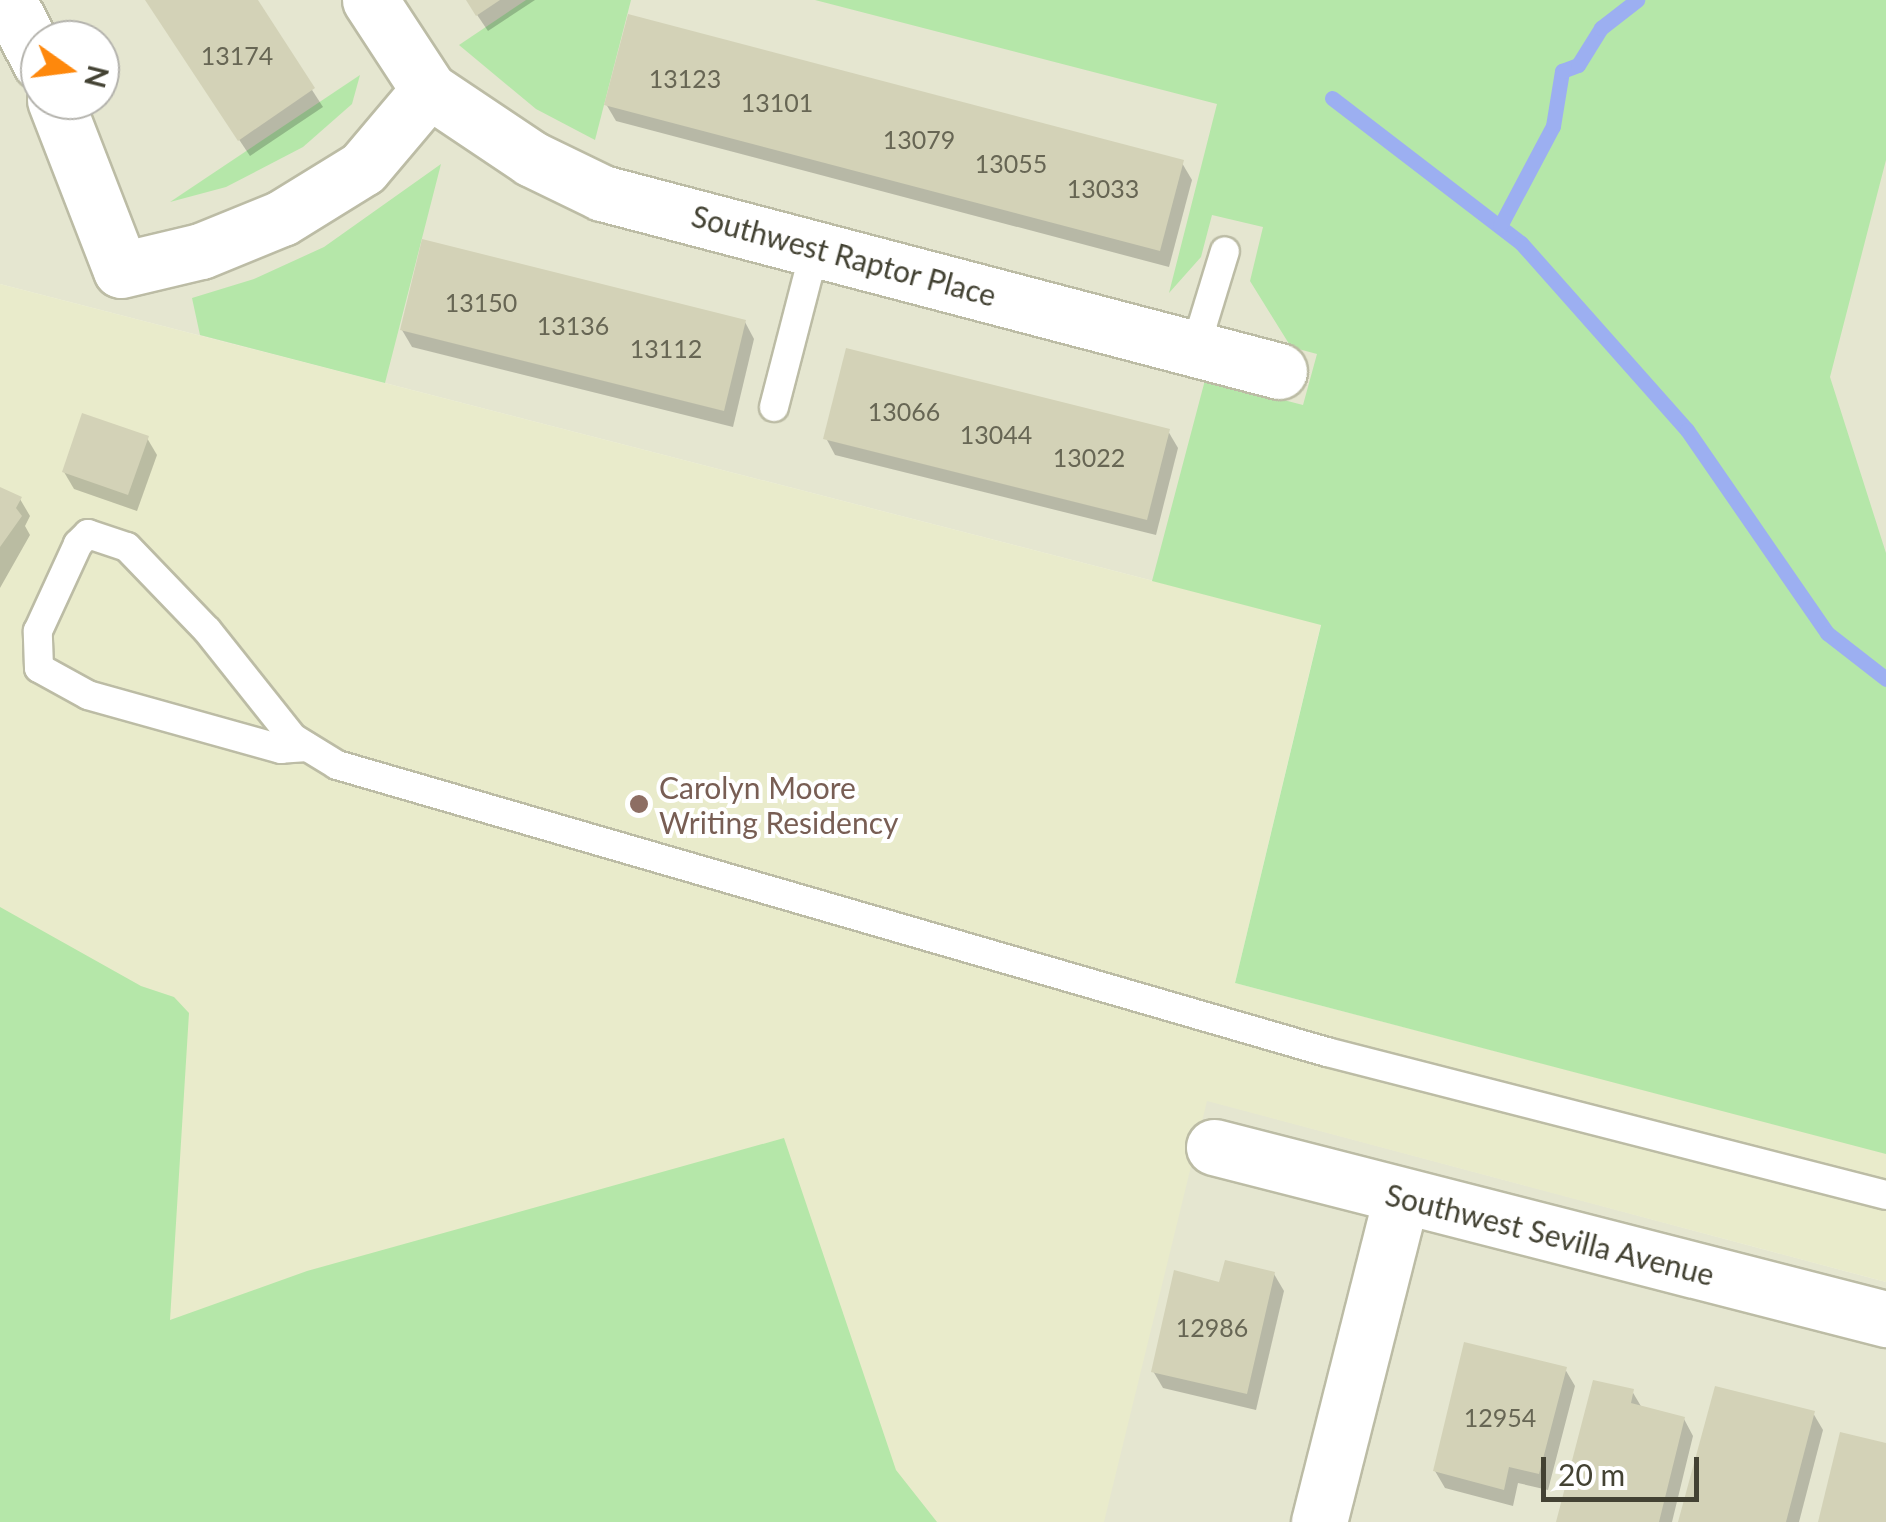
<!DOCTYPE html>
<style>
body{margin:0}
#map{position:relative;width:1886px;height:1522px;overflow:hidden;background:#f1f2e2;font-family:Lato,sans-serif}
div>[style]{position:absolute}
.residential>*{inset:0;background:#e5e6d0}
.education>*{inset:0;background:#e9ebcb}
.green>*{inset:0;background:#b5e7a9}
.shadow>*{inset:0;background:#0003}
.stream>*{height:15px;margin:-7.5px;padding:0 7.5px;transform-origin:7.5px;border-radius:7.5px;background:#9caff1}
.building>*{inset:0;background:#d3d2b7}
.roads{filter:drop-shadow(2px 0 #bcbca5) drop-shadow(-2px 0 #bcbca5) drop-shadow(0 2px #bcbca5) drop-shadow(0 -2px #bcbca5)}
.service>*{height:28px;margin:-14px;padding:0 14px;transform-origin:14px;border-radius:14px;background:#fff}
.minor>*{height:55px;margin:-27.5px;padding:0 27.5px;transform-origin:27.5px;border-radius:27.5px;background:#fff}
.dots>*{width:28px;height:28px;translate:-50% -50%;box-sizing:border-box;border:5px solid #fff;border-radius:50%}
span{translate:-50% -50%;white-space:nowrap;text-align:center;line-height:1.15;-webkit-text-stroke:8px #fff;paint-order:stroke}
.number-label{font-size:25px;color:#676654}
.number-label span{-webkit-text-stroke-width:0}
.street-label{font-size:30px;color:#434233}
.education-label{font-size:30px;color:#785e54}
.left{translate:0 -50%;text-align:left}
.north{position:absolute;left:20px;top:20px;width:100px;height:100px;box-sizing:border-box;background:#fff;border:2px solid #b4b3ad;border-radius:50%;rotate:104deg;font-size:28px;font-weight:700;line-height:40px;text-align:center;color:#434233}
.north::after{content:'';display:block;margin:auto;width:35px;height:45px;background:#fe880c;clip-path:polygon(50% 0,100% 100%,50% 72%,0 100%)}
.scale{position:absolute;left:1541px;top:1457px;width:158px;height:45px;box-sizing:border-box;border:5px solid #434233;border-top:0;padding-left:12px;font-size:30px;line-height:35px;white-space:nowrap;color:#434233;-webkit-text-stroke:8px #fff;paint-order:stroke}
</style>
<div id="map">
<div class="residential">
<i style="clip-path:polygon(evenodd,0 0,1886px 0,1886px 752px,1321px 624px,0 284px,0 0,40px 40px,100px 40px,100px 100px,40px 100px,40px 40px)"></i>
<i style="clip-path:polygon(1206px 1100px,1886px 1282px,1886px 1522px,1102px 1522px)"></i>
</div>
<div class="education">
<i style="clip-path:polygon(0 284px,1321px 624px,1235px 983px,1886px 1153px,1886px 1282px,1207px 1101px,1104px 1522px,0 1522px)"></i>
</div>
<div class="green">
<i style="clip-path:polygon(526px 0,631px 0,595px 140px,536px 109px,459px 45px)"></i>
<i style="clip-path:polygon(815px 0,1886px 0,1886px 160px,1830px 377px,1886px 553px,1886px 1154px,1235px 983px,1321px 625px,1152px 581px,1205px 380px,1303px 405px,1317px 354px,1291px 347px,1250px 281px,1263px 227px,1212px 215px,1201px 257px,1169px 293px,1217px 104px)"></i>
<i style="clip-path:polygon(360px 75px,352px 104px,303px 147px,226px 187px,170px 202px)"></i>
<i style="clip-path:polygon(441px 164px,385px 383px,200px 335px,192px 298px,254px 279px,324px 247px)"></i>
<i style="clip-path:polygon(0 907px,141px 986px,174px 997px,189px 1013px,170px 1320px,307px 1271px,784px 1138px,896px 1470px,937px 1522px,0 1522px)"></i>
</div>
<div class="shadow">
<i style="clip-path:polygon(146px 0,254px 0,323px 107px,250px 156px)"></i>
<i style="clip-path:polygon(467px 0,535px 0,488px 31px)"></i>
<i style="clip-path:polygon(606px 104px,1182px 163px,1192px 180px,1169px 267px,616px 121px)"></i>
<i style="clip-path:polygon(745px 322px,754px 339px,733px 427px,412px 347px,402px 330px)"></i>
<i style="clip-path:polygon(1168px 431px,1178px 448px,1156px 535px,835px 455px,826px 438px)"></i>
<i style="clip-path:polygon(147px 438px,157px 455px,137px 511px,74px 489px,64px 472px)"></i>
<i style="clip-path:polygon(0 489px,20px 499px,30px 516px,25px 526px,30px 535px,0 588px)"></i>
<i style="clip-path:polygon(1274px 1274px,1284px 1291px,1256px 1410px,1163px 1388px,1153px 1371px,1221px 1285px)"></i>
<i style="clip-path:polygon(1565px 1369px,1575px 1386px,1548px 1490px,1518px 1483px,1513px 1506px,1445px 1488px,1435px 1471px)"></i>
<i style="clip-path:polygon(1632px 1391px,1642px 1408px,1684px 1419px,1693px 1436px,1672px 1522px,1559px 1522px)"></i>
<i style="clip-path:polygon(1813px 1413px,1823px 1430px,1799px 1522px,1681px 1522px)"></i>
</div>
<div class="stream">
<i style="left:1332px;top:98px;width:238px;rotate:37.5deg"></i>
<i style="left:1521px;top:243px;width:250px;rotate:48.4deg"></i>
<i style="left:1687px;top:430px;width:247px;rotate:55.4deg"></i>
<i style="left:1827px;top:633px;width:75px;rotate:37.9deg"></i>
<i style="left:1500px;top:226px;width:113px;rotate:-62.1deg"></i>
<i style="left:1553px;top:126px;width:56px;rotate:-80.7deg"></i>
<i style="left:1562px;top:71px;width:17px;rotate:-21deg"></i>
<i style="left:1578px;top:65px;width:44px;rotate:-58.1deg"></i>
<i style="left:1601px;top:28px;width:46px;rotate:-37.9deg"></i>
</div>
<div class="building">
<i style="clip-path:polygon(145px 0,258px 0,315px 88px,238px 141px)"></i>
<i style="clip-path:polygon(466px 0,500px 0,476px 16px)"></i>
<i style="clip-path:polygon(628px 14px,1184px 160px,1160px 251px,604px 105px)"></i>
<i style="clip-path:polygon(422px 239px,746px 320px,724px 411px,400px 330px)"></i>
<i style="clip-path:polygon(846px 348px,1170px 429px,1147px 520px,823px 439px)"></i>
<i style="clip-path:polygon(82px 413px,149px 436px,128px 495px,62px 472px)"></i>
<i style="clip-path:polygon(0 487px,22px 497px,16px 508px,22px 516px,0 547px)"></i>
<i style="clip-path:polygon(1225px 1260px,1275px 1272px,1247px 1394px,1151px 1372px,1174px 1270px,1219px 1282px)"></i>
<i style="clip-path:polygon(1464px 1342px,1567px 1367px,1539px 1474px,1509px 1467px,1504px 1490px,1433px 1471px)"></i>
<i style="clip-path:polygon(1593px 1380px,1634px 1389px,1631px 1403px,1685px 1417px,1659px 1522px,1556px 1522px)"></i>
<i style="clip-path:polygon(1715px 1386px,1815px 1411px,1786px 1522px,1678px 1522px)"></i>
<i style="clip-path:polygon(1840px 1432px,1886px 1443px,1886px 1522px,1818px 1522px)"></i>
</div>
<div class="roads">
<div class="service">
<i style="left:1195px;top:349px;width:102px;rotate:-73deg"></i>
<i style="left:774px;top:407px;width:164px;rotate:-75.5deg"></i>
<i style="left:307px;top:747px;width:26px;rotate:176deg"></i>
<i style="left:281px;top:749px;width:200px;rotate:-164.4deg"></i>
<i style="left:88px;top:695px;width:56px;rotate:-151.1deg"></i>
<i style="left:39px;top:668px;width:37px;rotate:-92deg"></i>
<i style="left:38px;top:631px;width:96px;rotate:-65.3deg"></i>
<i style="left:78px;top:544px;width:14px;rotate:-45deg"></i>
<i style="left:88px;top:534px;width:41px;rotate:18.4deg"></i>
<i style="left:127px;top:547px;width:115px;rotate:46.1deg"></i>
<i style="left:207px;top:630px;width:138px;rotate:51.5deg"></i>
<i style="left:293px;top:738px;width:52px;rotate:31.5deg"></i>
<i style="left:337px;top:765px;width:1031px;rotate:16.17deg"></i>
<i style="left:1327px;top:1052px;width:577px;rotate:14.35deg"></i>
</div>
<div class="minor">
<i style="left:8px;top:0;width:70px;rotate:62.7deg"></i>
<i style="left:370px;top:0;width:108px;rotate:56.8deg"></i>
<i style="left:429px;top:90px;width:124px;rotate:33.8deg"></i>
<i style="left:532px;top:159px;width:78px;rotate:25.9deg"></i>
<i style="left:602px;top:193px;width:700px;rotate:14.73deg"></i>
<i style="left:55px;top:100px;width:182px;rotate:68.8deg"></i>
<i style="left:121px;top:270px;width:82px;rotate:-13.4deg"></i>
<i style="left:201px;top:251px;width:87px;rotate:-22.2deg"></i>
<i style="left:282px;top:218px;width:95px;rotate:-31.7deg"></i>
<i style="left:363px;top:168px;width:102px;rotate:-49.8deg"></i>
<i style="left:1214px;top:1147px;width:694px;rotate:14.36deg"></i>
<i style="left:1319px;top:1522px;width:335px;rotate:-75.8deg"></i>
</div>
</div>
<div class="dots">
<i style="left:639px;top:804px;background:#8d6e63"></i>
</div>
<div class="number-label">
<span style="left:237px;top:55px">13174</span>
<span style="left:685px;top:78px">13123</span>
<span style="left:777px;top:102px">13101</span>
<span style="left:919px;top:139px">13079</span>
<span style="left:1011px;top:163px">13055</span>
<span style="left:1103px;top:188px">13033</span>
<span style="left:481px;top:302px">13150</span>
<span style="left:573px;top:325px">13136</span>
<span style="left:666px;top:348px">13112</span>
<span style="left:904px;top:411px">13066</span>
<span style="left:996px;top:434px">13044</span>
<span style="left:1089px;top:457px">13022</span>
<span style="left:1212px;top:1327px">12986</span>
<span style="left:1500px;top:1417px">12954</span>
</div>
<div class="street-label">
<span style="left:844px;top:255px;rotate:15deg">Southwest Raptor Place</span>
<span style="left:1550px;top:1234px;rotate:14deg">Southwest Sevilla Avenue</span>
</div>
<div class="education-label">
<span class="left" style="left:659px;top:804px">Carolyn Moore<br>Writing Residency</span>
</div>
<div class="north">N</div>
<div class="scale">20 m</div>
</div>
